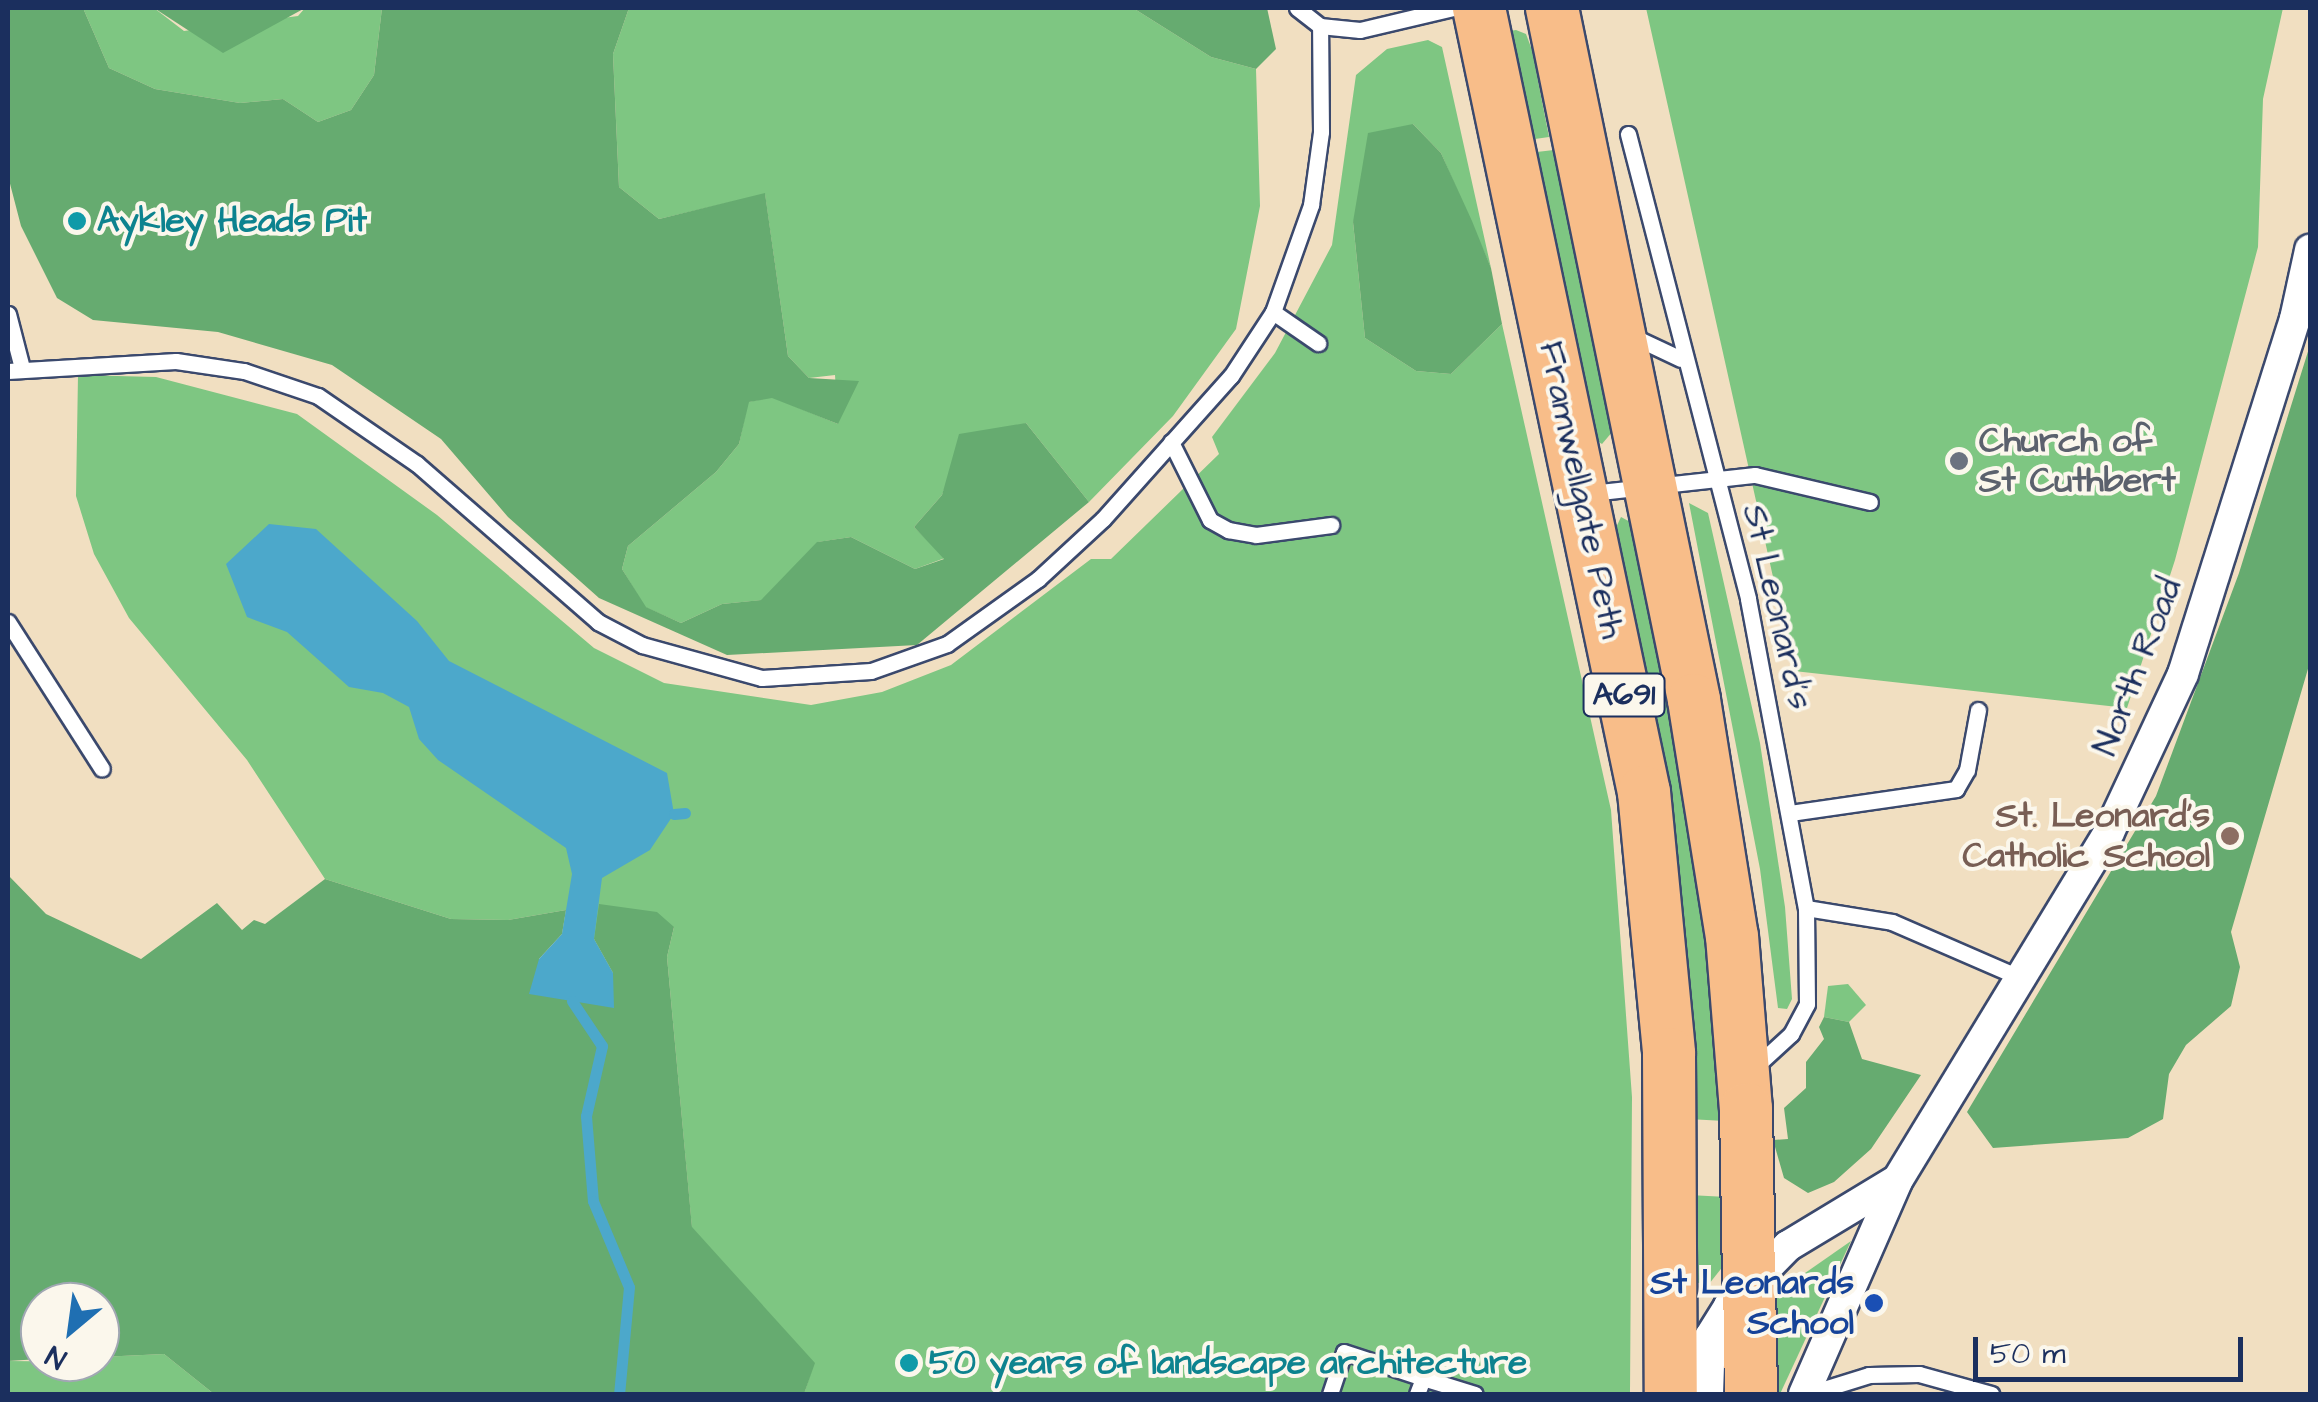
<!DOCTYPE html>
<style>
body{margin:0}
#map{position:relative;width:2318px;height:1402px;overflow:hidden;background:#f1dfc1;font-family:"Architects Daughter",sans-serif}
div>[style]{position:absolute}
.green>*{inset:0;background:#7ec682}
.forest>*{inset:0;background:#66ab70}
.water>*{inset:0;background:#4ca8cb}
.stream>*{height:11px;margin:-5.5px;padding:0 5.5px;transform-origin:5.5px;border-radius:5.5px;background:#4ca8cb}
.roads{filter:drop-shadow(2px 0 #3b496d) drop-shadow(-2px 0 #3b496d) drop-shadow(0 2px #3b496d) drop-shadow(0 -2px #3b496d)}
.lane>*{height:15px;margin:-7.5px;padding:0 7.5px;transform-origin:7.5px;border-radius:7.5px;background:#fff}
.street>*{height:30px;margin:-15px;padding:0 15px;transform-origin:15px;border-radius:15px;background:#fff}
.highway>*{height:52px;margin:-26px;padding:0 26px;transform-origin:26px;border-radius:26px;background:#f8bd89}
.dots>*{width:28px;height:28px;translate:-50% -50%;box-sizing:border-box;border:5px solid #fbf7ec;border-radius:50%}
span{translate:-50% -50%;white-space:nowrap;text-align:center;line-height:1.15;-webkit-text-stroke:8px #fbf7ec;paint-order:stroke}
.shield-label span{padding:2px 8px;background:#fbf7ec;border:2px solid;border-radius:8px;-webkit-text-stroke-width:0}
.shield-label{font-size:32px;color:#1b2f5e;font-weight:700}
.culture-label{font-size:35px;color:#0d838f;font-weight:700}
.left{translate:0 -50%;text-align:left}
.worship-label{font-size:35px;color:#5b616d;font-weight:700}
.street-label{font-size:35px;color:#1b2f5e}
.education-label{font-size:35px;color:#785e54;font-weight:700}
.right{translate:-100% -50%;text-align:right}
.transit-label{font-size:35px;color:#164399;font-weight:700}
.frame{position:absolute;inset:0;border:10px solid #1b2f5e;pointer-events:none}
.north{position:absolute;left:20px;top:1282px;width:100px;height:100px;box-sizing:border-box;background:#fbf7ec;border:2px solid #a1a7b3;border-radius:50%;rotate:209deg;font-size:28px;font-weight:700;line-height:40px;text-align:center;color:#1b2f5e}
.north::after{content:'';display:block;margin:auto;width:35px;height:45px;background:#1f6fb2;clip-path:polygon(50% 0,100% 100%,50% 72%,0 100%)}
.scale{position:absolute;left:1973px;top:1337px;width:270px;height:45px;box-sizing:border-box;border:5px solid #1b2f5e;border-top:0;padding-left:12px;font-size:30px;line-height:35px;white-space:nowrap;color:#1b2f5e;-webkit-text-stroke:8px #fbf7ec;paint-order:stroke}
</style>
<div id="map">
<div class="green">
<i style="clip-path:polygon(83px 8px,154px 8px,184px 31px,298px 16px,305px 8px,382px 8px,374px 75px,351px 110px,318px 122px,283px 99px,240px 103px,155px 89px,109px 68px)"></i>
<i style="clip-path:polygon(629px 8px,1133px 8px,1211px 57px,1256px 69px,1260px 206px,1236px 329px,1173px 416px,1089px 502px,1026px 423px,954px 462px,942px 495px,914px 527px,945px 558px,915px 569px,851px 537px,818px 542px,762px 600px,722px 604px,681px 623px,645px 607px,622px 569px,628px 546px,716px 472px,739px 444px,748px 402px,772px 397px,838px 424px,835px 375px,809px 378px,788px 356px,765px 194px,659px 219px,619px 187px,613px 54px)"></i>
<i style="clip-path:polygon(1646px 8px,2283px 8px,2263px 99px,2258px 247px,2175px 560px,2127px 708px,1794px 671px)"></i>
<i style="clip-path:polygon(1516px 30px,1526px 34px,1532px 50px,1549px 137px,1528px 140px,1510px 31px)"></i>
<i style="clip-path:polygon(1428px 40px,1442px 47px,1491px 268px,1441px 153px,1413px 124px,1353px 222px,1365px 338px,1416px 371px,1451px 374px,1502px 324px,1611px 810px,1632px 1097px,1630px 1394px,804px 1394px,814px 1363px,692px 1228px,667px 957px,674px 927px,594px 939px,613px 973px,614px 1008px,529px 994px,562px 934px,566px 910px,508px 920px,451px 919px,325px 879px,247px 760px,129px 618px,94px 554px,76px 496px,78px 375px,156px 377px,297px 414px,437px 515px,594px 648px,664px 683px,811px 705px,882px 692px,951px 665px,1091px 559px,1111px 559px,1219px 454px,1212px 437px,1275px 353px,1332px 245px,1356px 75px,1387px 49px)"></i>
<i style="clip-path:polygon(1554px 150px,1613px 431px,1602px 444px,1594px 439px,1528px 153px)"></i>
<i style="clip-path:polygon(1689px 503px,1708px 513px,1760px 743px,1785px 907px,1792px 999px,1787px 1009px,1778px 1008px,1760px 869px)"></i>
<i style="clip-path:polygon(1621px 517px,1634px 524px,1703px 882px,1725px 1121px,1688px 1119px,1613px 534px)"></i>
<i style="clip-path:polygon(1848px 984px,1866px 1005px,1849px 1022px,1824px 1017px,1828px 986px)"></i>
<i style="clip-path:polygon(1689px 1195px,1727px 1197px,1728px 1260px,1709px 1284px,1690px 1282px)"></i>
<i style="clip-path:polygon(1851px 1241px,1780px 1394px,1769px 1394px,1772px 1305px,1785px 1287px)"></i>
<i style="clip-path:polygon(164px 1354px,214px 1394px,8px 1394px,8px 1361px,100px 1362px,100px 1357px)"></i>
</div>
<div class="forest">
<i style="clip-path:polygon(8px 8px,83px 8px,109px 68px,155px 89px,240px 103px,283px 99px,318px 122px,351px 110px,374px 75px,382px 8px,629px 8px,613px 54px,619px 187px,659px 219px,765px 193px,788px 356px,809px 378px,859px 381px,838px 424px,772px 398px,749px 402px,739px 444px,716px 472px,628px 546px,622px 569px,646px 607px,681px 623px,722px 604px,761px 600px,817px 542px,851px 537px,915px 569px,944px 559px,914px 527px,942px 495px,959px 434px,1026px 423px,1089px 502px,917px 645px,727px 655px,599px 598px,508px 517px,441px 439px,332px 365px,218px 332px,93px 320px,57px 298px,21px 226px,8px 176px)"></i>
<i style="clip-path:polygon(154px 8px,305px 8px,223px 53px)"></i>
<i style="clip-path:polygon(1133px 8px,1267px 8px,1276px 49px,1256px 69px,1211px 57px)"></i>
<i style="clip-path:polygon(1413px 124px,1441px 153px,1472px 221px,1491px 268px,1502px 324px,1451px 374px,1416px 371px,1365px 338px,1353px 222px,1368px 133px)"></i>
<i style="clip-path:polygon(2310px 345px,2310px 662px,2231px 932px,2240px 967px,2231px 1006px,2186px 1045px,2169px 1074px,2163px 1119px,2128px 1138px,1993px 1148px,1967px 1112px,2156px 796px,2239px 573px)"></i>
<i style="clip-path:polygon(8px 875px,46px 914px,141px 959px,217px 903px,242px 930px,254px 920px,265px 924px,325px 879px,451px 919px,508px 920px,566px 910px,562px 934px,539px 959px,613px 1007px,613px 973px,594px 939px,599px 904px,657px 912px,674px 927px,667px 957px,692px 1227px,815px 1363px,804px 1394px,214px 1394px,164px 1354px,100px 1357px,100px 1302px,40px 1302px,40px 1359px,8px 1361px)"></i>
<i style="clip-path:polygon(1824px 1017px,1849px 1022px,1862px 1059px,1921px 1075px,1871px 1149px,1834px 1182px,1808px 1193px,1784px 1178px,1773px 1140px,1788px 1139px,1784px 1108px,1806px 1088px,1806px 1062px,1824px 1039px,1819px 1027px)"></i>
</div>
<div class="water">
<i style="clip-path:polygon(269px 524px,316px 529px,417px 621px,449px 661px,667px 773px,674px 814px,650px 850px,602px 878px,594px 939px,613px 973px,614px 1008px,529px 994px,539px 959px,562px 934px,572px 874px,566px 848px,438px 760px,419px 739px,409px 707px,383px 693px,349px 687px,287px 632px,247px 617px,226px 564px)"></i>
</div>
<div class="stream">
<i style="left:674px;top:814px;width:11px;rotate:-5deg"></i>
<i style="left:572px;top:1001px;width:54px;rotate:56.3deg"></i>
<i style="left:602px;top:1046px;width:72px;rotate:102.9deg"></i>
<i style="left:586px;top:1116px;width:85px;rotate:85.3deg"></i>
<i style="left:593px;top:1201px;width:93px;rotate:67.3deg"></i>
<i style="left:629px;top:1287px;width:107px;rotate:95.3deg"></i>
</div>
<div class="roads">
<div class="lane">
<i style="left:1297px;top:8px;width:29px;rotate:38deg"></i>
<i style="left:1320px;top:26px;width:40px;rotate:5.7deg"></i>
<i style="left:1360px;top:30px;width:96px;rotate:-13.3deg"></i>
<i style="left:1628px;top:134px;width:480px;rotate:75.5deg"></i>
<i style="left:1748px;top:599px;width:314px;rotate:79.4deg"></i>
<i style="left:1806px;top:908px;width:96px;rotate:89.4deg"></i>
<i style="left:1807px;top:1004px;width:34px;rotate:118deg"></i>
<i style="left:1791px;top:1034px;width:50px;rotate:137.4deg"></i>
<i style="left:1273px;top:312px;width:55px;rotate:34.6deg"></i>
<i style="left:8px;top:314px;width:56px;rotate:75.5deg"></i>
<i style="left:1630px;top:335px;width:56px;rotate:25.2deg"></i>
<i style="left:8px;top:371px;width:168px;rotate:-3.4deg"></i>
<i style="left:176px;top:361px;width:69px;rotate:8.4deg"></i>
<i style="left:244px;top:371px;width:78px;rotate:18.7deg"></i>
<i style="left:318px;top:396px;width:120px;rotate:34.5deg"></i>
<i style="left:417px;top:464px;width:240px;rotate:41.1deg"></i>
<i style="left:598px;top:622px;width:50px;rotate:27.6deg"></i>
<i style="left:642px;top:645px;width:124px;rotate:15.4deg"></i>
<i style="left:762px;top:678px;width:109px;rotate:-3.7deg"></i>
<i style="left:871px;top:671px;width:81px;rotate:-19.6deg"></i>
<i style="left:947px;top:644px;width:112px;rotate:-35.5deg"></i>
<i style="left:1038px;top:579px;width:88px;rotate:-42.7deg"></i>
<i style="left:1103px;top:519px;width:192px;rotate:-48.2deg"></i>
<i style="left:1231px;top:376px;width:77px;rotate:-56.7deg"></i>
<i style="left:1273px;top:312px;width:114px;rotate:-70.4deg"></i>
<i style="left:1311px;top:205px;width:74px;rotate:-82.2deg"></i>
<i style="left:1321px;top:132px;width:106px;rotate:-90.5deg"></i>
<i style="left:1171px;top:442px;width:87px;rotate:63.4deg"></i>
<i style="left:1210px;top:520px;width:21px;rotate:29deg"></i>
<i style="left:1228px;top:530px;width:28px;rotate:10deg"></i>
<i style="left:1256px;top:535px;width:76px;rotate:-7.6deg"></i>
<i style="left:1591px;top:493px;width:165px;rotate:-6.3deg"></i>
<i style="left:1755px;top:475px;width:118px;rotate:13.2deg"></i>
<i style="left:8px;top:622px;width:174px;rotate:57.4deg"></i>
<i style="left:1790px;top:813px;width:168px;rotate:-8.2deg"></i>
<i style="left:1956px;top:789px;width:22px;rotate:-60deg"></i>
<i style="left:1967px;top:770px;width:61px;rotate:-79.6deg"></i>
<i style="left:1806px;top:908px;width:87px;rotate:9.2deg"></i>
<i style="left:1892px;top:922px;width:141px;rotate:23.5deg"></i>
<i style="left:1330px;top:1394px;width:44px;rotate:-71.6deg"></i>
<i style="left:1344px;top:1352px;width:83px;rotate:18.2deg"></i>
<i style="left:1417px;top:1394px;width:17px;rotate:-69deg"></i>
<i style="left:1423px;top:1378px;width:54px;rotate:17.1deg"></i>
<i style="left:1808px;top:1394px;width:64px;rotate:-17.3deg"></i>
<i style="left:1869px;top:1375px;width:50px;rotate:-1.1deg"></i>
<i style="left:1919px;top:1374px;width:75px;rotate:15.5deg"></i>
</div>
<div class="street">
<i style="left:1708px;top:1394px;width:57px;rotate:-88deg"></i>
<i style="left:1710px;top:1337px;width:36px;rotate:-58deg"></i>
<i style="left:1729px;top:1306px;width:84px;rotate:-45.5deg"></i>
<i style="left:1788px;top:1246px;width:124px;rotate:-31.1deg"></i>
<i style="left:1804px;top:1394px;width:232px;rotate:-66.4deg"></i>
<i style="left:1897px;top:1181px;width:408px;rotate:-58.7deg"></i>
<i style="left:2109px;top:832px;width:174px;rotate:-64.9deg"></i>
<i style="left:2183px;top:674px;width:372px;rotate:-72.5deg"></i>
<i style="left:2295px;top:319px;width:71px;rotate:-77.7deg"></i>
</div>
<div class="highway">
<i style="left:1479px;top:8px;width:801px;rotate:78.12deg"></i>
<i style="left:1644px;top:792px;width:263px;rotate:84.5deg"></i>
<i style="left:1669px;top:1054px;width:340px;rotate:89.7deg"></i>
<i style="left:1552px;top:8px;width:706px;rotate:78.4deg"></i>
<i style="left:1694px;top:700px;width:239px;rotate:80.9deg"></i>
<i style="left:1732px;top:936px;width:174px;rotate:85.4deg"></i>
<i style="left:1746px;top:1109px;width:285px;rotate:89deg"></i>
</div>
</div>
<div class="dots">
<i style="left:77px;top:221px;background:#0f9aa8"></i>
<i style="left:1959px;top:461px;background:#6b7280"></i>
<i style="left:2230px;top:836px;background:#8d6e63"></i>
<i style="left:1874px;top:1303px;background:#1a4fb4"></i>
<i style="left:909px;top:1363px;background:#0f9aa8"></i>
</div>
<div class="shield-label">
<span style="left:1624px;top:695px">A691</span>
</div>
<div class="culture-label">
<span class="left" style="left:97px;top:221px">Aykley Heads Pit</span>
<span class="left" style="left:929px;top:1363px">50 years of landscape architecture</span>
</div>
<div class="worship-label">
<span class="left" style="left:1979px;top:461px">Church of<br>St Cuthbert</span>
</div>
<div class="street-label">
<span style="left:1581px;top:490px;rotate:78deg">Framwellgate Peth</span>
<span style="left:1777px;top:607px;rotate:77deg">St Leonard's</span>
<span style="left:2138px;top:667px;rotate:-69deg">North Road</span>
</div>
<div class="education-label">
<span class="right" style="left:2210px;top:836px">St. Leonard's<br>Catholic School</span>
</div>
<div class="transit-label">
<span class="right" style="left:1854px;top:1303px">St Leonards<br>School</span>
</div>
<div class="frame"></div>
<div class="north">N</div>
<div class="scale">50 m</div>
</div>
